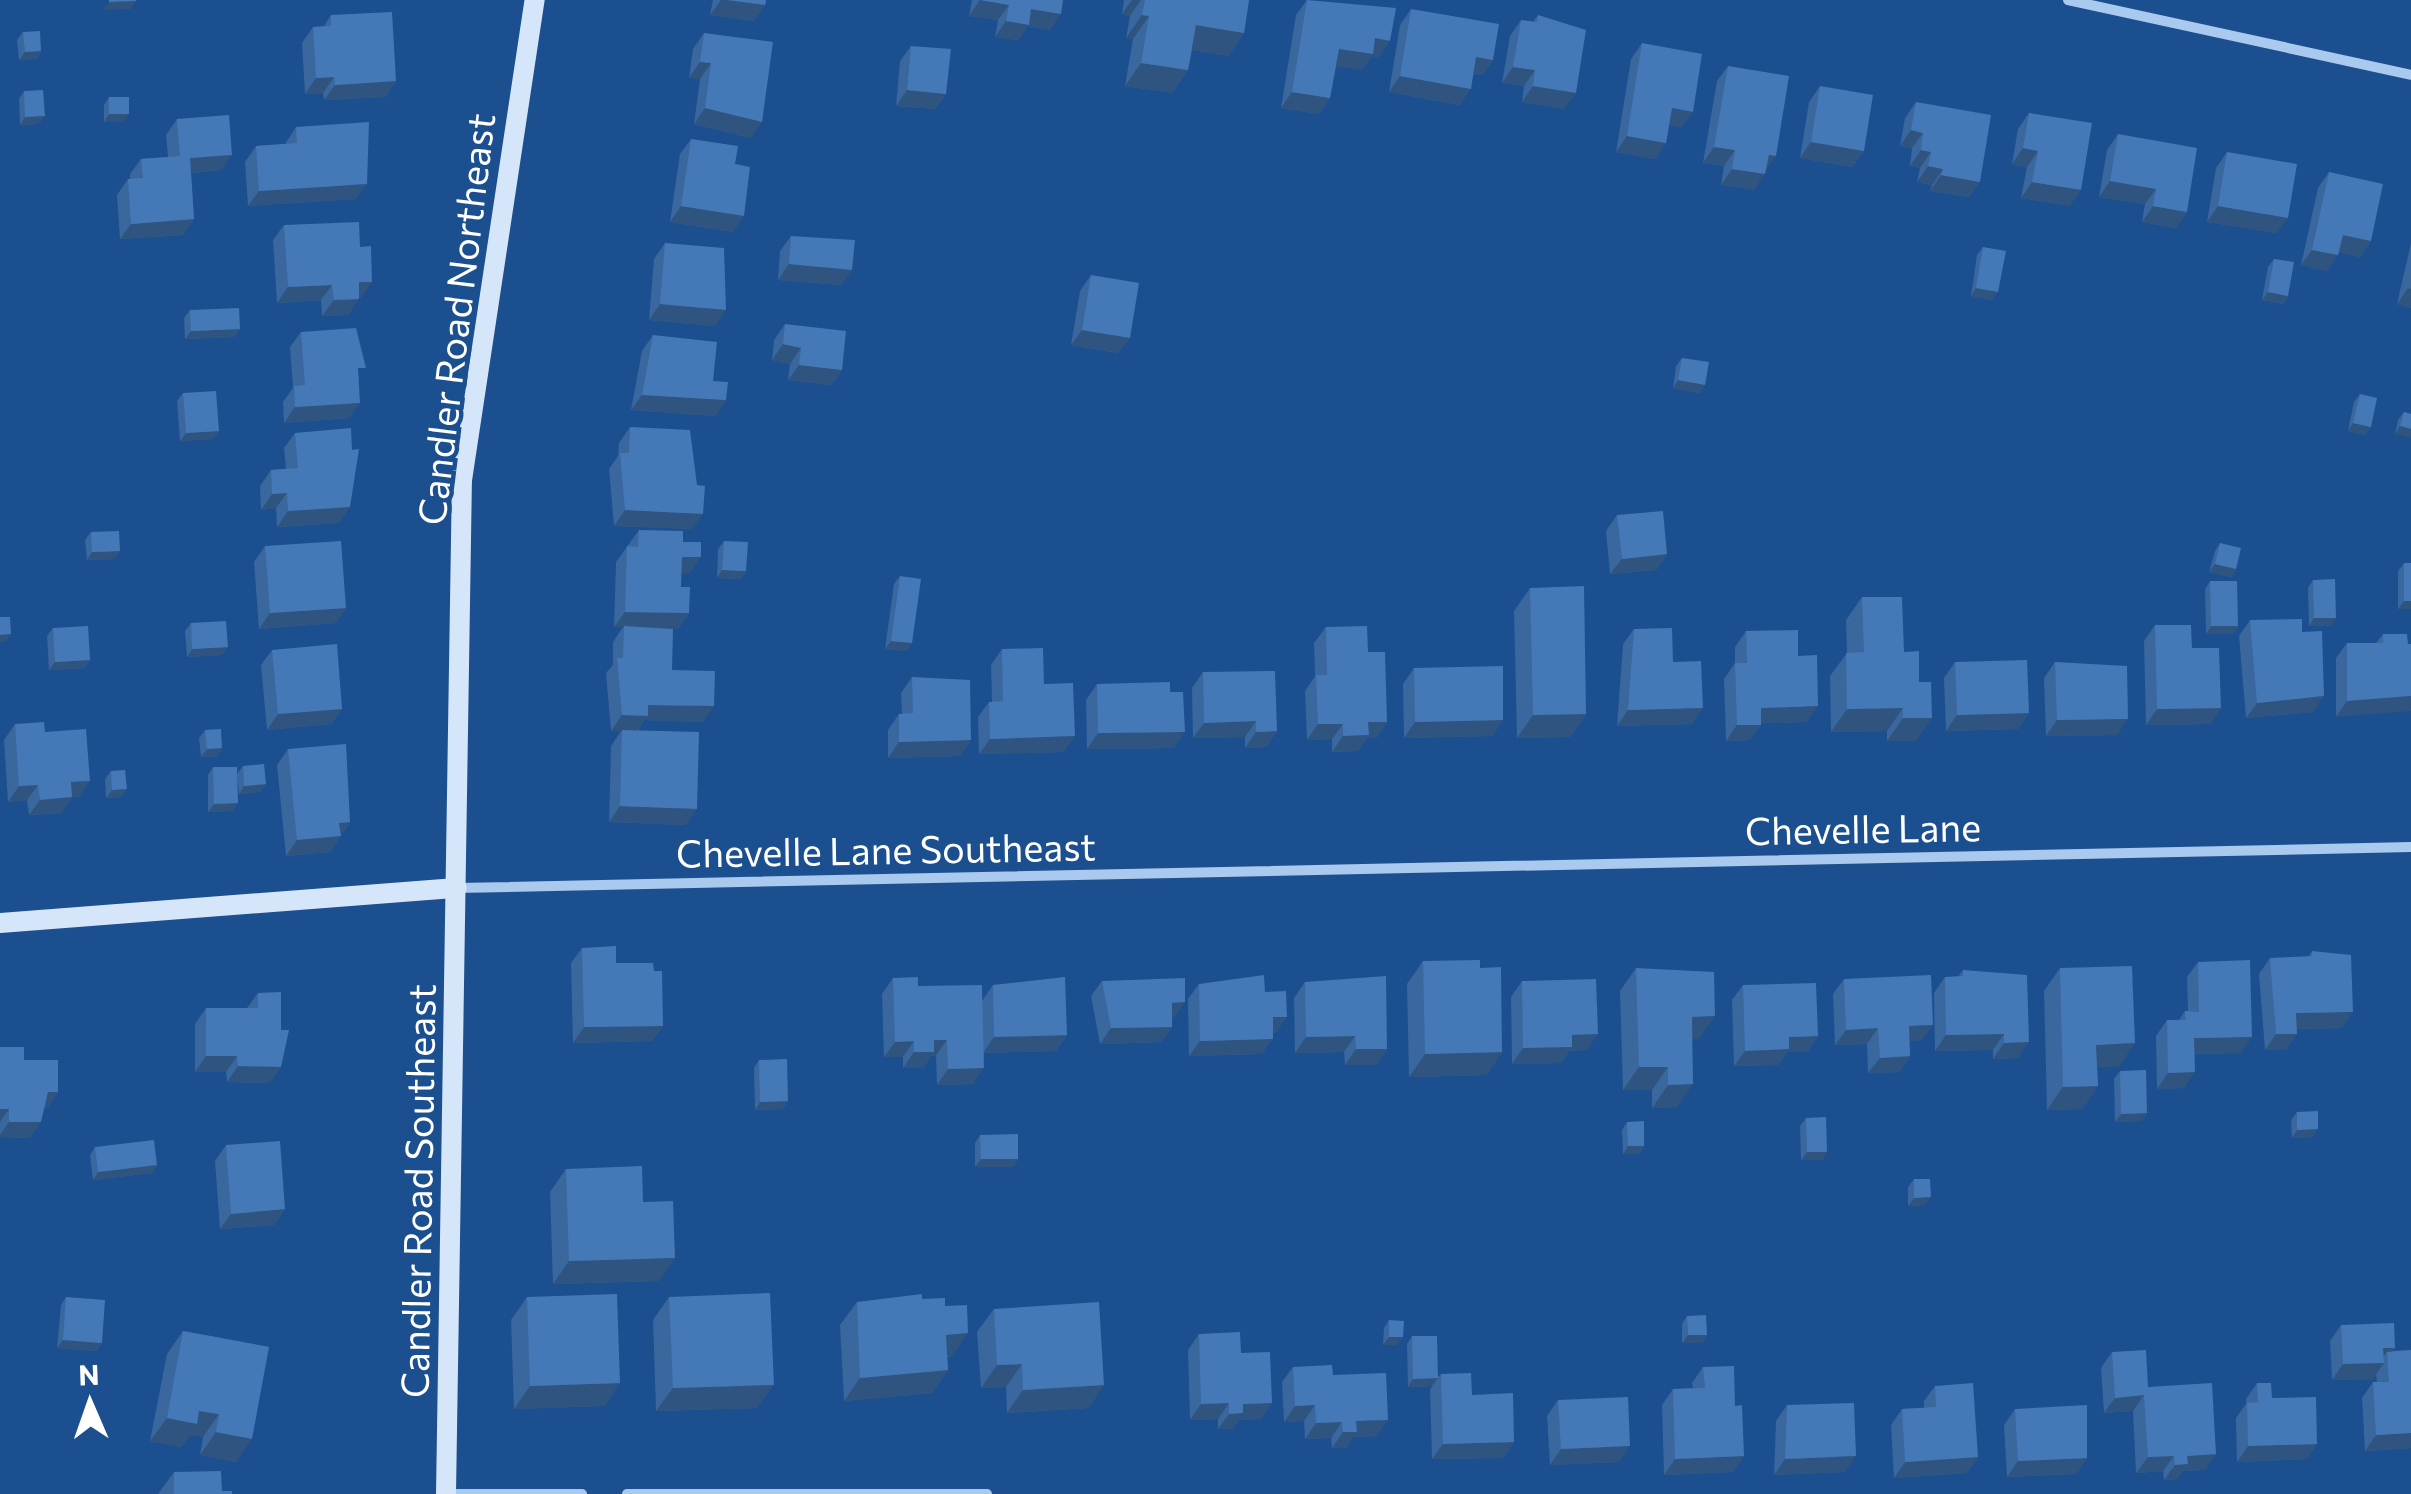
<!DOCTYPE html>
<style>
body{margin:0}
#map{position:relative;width:2411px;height:1494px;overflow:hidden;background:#1b4f8f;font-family:Commissioner,sans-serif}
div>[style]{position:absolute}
.street>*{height:10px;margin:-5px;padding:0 5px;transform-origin:5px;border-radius:5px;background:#a9c9ee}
.secondary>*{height:20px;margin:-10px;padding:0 10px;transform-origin:10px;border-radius:10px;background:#d6e6fa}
.wall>*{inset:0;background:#3a679d}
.shaded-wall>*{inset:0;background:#305480}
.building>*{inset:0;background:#4478b7}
span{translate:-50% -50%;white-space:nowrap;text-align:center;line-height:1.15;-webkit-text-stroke:9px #1b4f8f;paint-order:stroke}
.street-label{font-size:38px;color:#fff}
.north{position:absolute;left:40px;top:1354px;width:100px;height:100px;-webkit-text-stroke:8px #1b4f8f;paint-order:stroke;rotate:358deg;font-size:28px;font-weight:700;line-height:40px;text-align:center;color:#fff}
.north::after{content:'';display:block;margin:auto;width:35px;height:45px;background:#fff;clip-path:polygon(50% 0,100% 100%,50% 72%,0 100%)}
</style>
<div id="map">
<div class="street">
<i style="left:2068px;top:0;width:351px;rotate:12.3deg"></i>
<i style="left:457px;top:888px;width:1954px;rotate:-1.2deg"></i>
<i style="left:446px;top:1494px;width:136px"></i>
<i style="left:627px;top:1494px;width:360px"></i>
</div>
<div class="secondary">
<i style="left:0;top:923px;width:458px;rotate:-4.4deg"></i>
<i style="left:446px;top:1494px;width:1014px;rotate:-89.1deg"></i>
<i style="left:462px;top:480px;width:486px;rotate:-81.4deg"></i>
</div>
<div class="wall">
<i style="clip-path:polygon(713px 0,766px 0,765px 5px,754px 21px,710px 15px)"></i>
<i style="clip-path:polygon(972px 0,1063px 0,1050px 30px,1028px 26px,1018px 40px,995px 37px,998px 20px,969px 16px)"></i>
<i style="clip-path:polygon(1124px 0,1249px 0,1244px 33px,1228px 56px,1192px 50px,1188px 70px,1172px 93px,1125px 86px,1133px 39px,1126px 38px,1130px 16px,1122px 14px)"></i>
<i style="clip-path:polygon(1307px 0,1379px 57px,1372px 56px,1362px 70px,1336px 66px,1330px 98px,1319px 114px,1281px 108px,1296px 15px)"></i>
<i style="clip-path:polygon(1411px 9px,1493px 60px,1482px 75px,1474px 74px,1460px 105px,1389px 92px,1400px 25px)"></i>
<i style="clip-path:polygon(331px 15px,396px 81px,385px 97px,324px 100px,323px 93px,305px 94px,302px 43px,313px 27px,324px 26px)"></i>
<i style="clip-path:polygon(1538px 15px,1564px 109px,1522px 102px,1524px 86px,1502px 83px,1510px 36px,1521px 20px,1533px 22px)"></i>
<i style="clip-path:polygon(23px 32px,41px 51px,36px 59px,19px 60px,17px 40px)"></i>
<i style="clip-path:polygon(704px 33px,751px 138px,694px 124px,700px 79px,689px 78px,693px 49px)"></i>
<i style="clip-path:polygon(1642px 43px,1682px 127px,1669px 125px,1666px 143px,1655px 159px,1616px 152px,1631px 59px)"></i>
<i style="clip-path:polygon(911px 46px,946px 94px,935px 109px,896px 106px,900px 61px)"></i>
<i style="clip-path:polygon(1728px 66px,1766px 169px,1754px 190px,1721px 185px,1724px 166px,1703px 163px,1717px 81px)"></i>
<i style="clip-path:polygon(1820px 86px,1864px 151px,1852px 167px,1800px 158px,1809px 102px)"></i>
<i style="clip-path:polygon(24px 91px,39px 124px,20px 125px,19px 99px)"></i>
<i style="clip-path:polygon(109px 97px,123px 122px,104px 122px,104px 105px)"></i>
<i style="clip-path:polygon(1916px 102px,1980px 182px,1969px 197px,1930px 191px,1932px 185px,1917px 182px,1920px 168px,1910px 166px,1912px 148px,1900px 146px,1905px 118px)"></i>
<i style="clip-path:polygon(2029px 113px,2070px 206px,2021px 198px,2027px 167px,2012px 164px,2018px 129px)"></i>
<i style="clip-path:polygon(177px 119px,221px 170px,191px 173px,194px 219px,183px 235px,120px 239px,117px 195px,128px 179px,130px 179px,130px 174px,141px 159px,168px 157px,166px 135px)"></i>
<i style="clip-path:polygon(296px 127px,356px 199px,248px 206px,245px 162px,256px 146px,285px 144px)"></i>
<i style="clip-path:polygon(2118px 134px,2187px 212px,2176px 228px,2142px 222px,2145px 204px,2099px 197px,2107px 150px)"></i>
<i style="clip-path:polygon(691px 139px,735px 164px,733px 232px,670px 222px,680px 154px)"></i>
<i style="clip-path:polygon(2227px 152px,2277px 233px,2207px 222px,2216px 168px)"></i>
<i style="clip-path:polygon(2329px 172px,2371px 241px,2360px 257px,2339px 252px,2327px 271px,2301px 265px,2318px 188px)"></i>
<i style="clip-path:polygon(284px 225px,361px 298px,359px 298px,348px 315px,322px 316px,321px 300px,277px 303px,273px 240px)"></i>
<i style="clip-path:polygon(791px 236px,841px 285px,778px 280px,780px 251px)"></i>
<i style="clip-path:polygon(665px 243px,715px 326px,649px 320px,654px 259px)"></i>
<i style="clip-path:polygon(2411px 243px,2411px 308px,2397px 304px)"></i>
<i style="clip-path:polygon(1983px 247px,1993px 300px,1971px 296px,1977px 255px)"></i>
<i style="clip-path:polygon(2274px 259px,2288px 296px,2283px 304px,2262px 300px,2268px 267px)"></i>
<i style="clip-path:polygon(1091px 275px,1119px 353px,1071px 345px,1080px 291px)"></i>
<i style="clip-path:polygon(190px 310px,240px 329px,234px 337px,185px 339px,184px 318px)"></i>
<i style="clip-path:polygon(785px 324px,842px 370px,831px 385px,788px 380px,790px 364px,772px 360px,774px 340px)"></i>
<i style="clip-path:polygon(301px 332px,359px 377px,349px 418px,284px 423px,283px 402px,293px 388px,290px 347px)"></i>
<i style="clip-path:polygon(653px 335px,713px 381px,726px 400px,715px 416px,631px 410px,642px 351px)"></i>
<i style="clip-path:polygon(1682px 358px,1700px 393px,1673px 388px,1676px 366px)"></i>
<i style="clip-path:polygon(183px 393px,219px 431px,213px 439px,180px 441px,177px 401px)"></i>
<i style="clip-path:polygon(2360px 394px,2371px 427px,2365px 435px,2348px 431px,2354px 402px)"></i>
<i style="clip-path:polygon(2404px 412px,2411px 414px,2395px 434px,2398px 420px)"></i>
<i style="clip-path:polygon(630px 427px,692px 529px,614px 526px,609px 469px,618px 456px,619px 443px)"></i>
<i style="clip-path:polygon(295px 433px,339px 523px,277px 527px,276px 508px,261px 510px,260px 486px,271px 470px,286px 469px,284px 448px)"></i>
<i style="clip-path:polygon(1617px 515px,1667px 554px,1656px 570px,1610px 574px,1606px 531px)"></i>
<i style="clip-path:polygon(639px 530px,683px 542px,690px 573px,681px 573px,681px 587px,689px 613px,678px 629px,663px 628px,672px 670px,703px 722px,644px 720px,638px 730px,686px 825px,609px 822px,611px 746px,621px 731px,611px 731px,606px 673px,613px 665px,613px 642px,623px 627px,614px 627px,616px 562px)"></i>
<i style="clip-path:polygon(91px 532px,120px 551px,114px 559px,87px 560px,85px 540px)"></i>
<i style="clip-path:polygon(724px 541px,746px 571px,741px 579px,717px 578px,718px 549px)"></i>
<i style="clip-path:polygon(2220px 543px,2236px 569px,2231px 577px,2209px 572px,2215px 551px)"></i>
<i style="clip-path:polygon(265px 546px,346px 608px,335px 623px,259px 629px,254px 562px)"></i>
<i style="clip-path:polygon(2404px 563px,2411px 563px,2411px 609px,2398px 609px,2398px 571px)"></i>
<i style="clip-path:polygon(900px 576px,907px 651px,885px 649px,894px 584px)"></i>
<i style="clip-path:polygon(2313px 580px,2331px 626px,2309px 626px,2308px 588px)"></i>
<i style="clip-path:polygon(2210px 581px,2238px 626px,2233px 634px,2206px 634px,2205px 589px)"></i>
<i style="clip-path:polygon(1530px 588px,1586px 714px,1570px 737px,1517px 738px,1514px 611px)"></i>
<i style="clip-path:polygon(1862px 597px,1904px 652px,1916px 741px,1887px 741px,1887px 731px,1831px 732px,1830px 676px,1847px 653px,1846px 620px)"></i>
<i style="clip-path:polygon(2250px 620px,2302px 632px,2313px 712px,2246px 718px,2239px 636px)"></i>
<i style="clip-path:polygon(191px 623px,228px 647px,222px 655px,187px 657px,185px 631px)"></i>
<i style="clip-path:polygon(2155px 625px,2192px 648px,2221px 708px,2210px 724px,2146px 725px,2144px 641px)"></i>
<i style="clip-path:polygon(1326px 627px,1368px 652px,1387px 722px,1376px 738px,1367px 738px,1358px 751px,1332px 752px,1332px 739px,1307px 740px,1305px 691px,1315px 676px,1314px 643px)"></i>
<i style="clip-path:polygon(53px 628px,90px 660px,84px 668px,49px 670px,47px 636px)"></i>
<i style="clip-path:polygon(1634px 629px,1692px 724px,1617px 726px,1623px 644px)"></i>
<i style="clip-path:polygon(1746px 631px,1798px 656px,1807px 722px,1761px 723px,1750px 740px,1726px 741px,1724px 679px,1735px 663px,1735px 647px)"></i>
<i style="clip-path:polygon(2383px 634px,2408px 644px,2336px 717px,2336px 658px,2347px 643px,2376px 643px)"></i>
<i style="clip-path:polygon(1002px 649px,1064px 752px,979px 754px,978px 717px,989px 702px,992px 702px,991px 665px)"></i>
<i style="clip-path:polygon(272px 650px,342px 709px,331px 724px,267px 730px,261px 665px)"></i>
<i style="clip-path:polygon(1955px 662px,2029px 713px,2018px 729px,1946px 731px,1944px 678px)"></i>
<i style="clip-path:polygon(2055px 662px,2117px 735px,2046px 736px,2044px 678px)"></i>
<i style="clip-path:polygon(1414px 668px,1503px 720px,1492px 736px,1404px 738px,1403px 684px)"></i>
<i style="clip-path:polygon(1203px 672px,1277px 731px,1266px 747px,1245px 748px,1245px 737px,1193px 738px,1192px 688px)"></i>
<i style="clip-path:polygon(912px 677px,971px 740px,960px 756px,888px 758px,888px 730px,899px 714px,902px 714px,901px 693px)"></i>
<i style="clip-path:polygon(1097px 684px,1170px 692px,1174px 748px,1087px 749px,1086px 700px)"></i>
<i style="clip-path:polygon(15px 724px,45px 732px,79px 797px,72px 797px,61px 813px,29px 815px,27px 800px,8px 802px,4px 740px)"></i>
<i style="clip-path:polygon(205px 730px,222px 748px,217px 756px,201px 757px,199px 738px)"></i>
<i style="clip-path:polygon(288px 749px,350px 822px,330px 852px,286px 856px,277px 765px)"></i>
<i style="clip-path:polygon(243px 766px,266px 784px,260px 792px,239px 794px,237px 774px)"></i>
<i style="clip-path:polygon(213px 767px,238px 803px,232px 811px,208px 812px,208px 775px)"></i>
<i style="clip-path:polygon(111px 771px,121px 797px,106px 798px,105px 779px)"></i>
<i style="clip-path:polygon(582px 948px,616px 963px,654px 971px,663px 1026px,652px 1041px,573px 1043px,571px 963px)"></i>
<i style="clip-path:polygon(2312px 951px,2342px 1028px,2296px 1029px,2286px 1050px,2265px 1050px,2259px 974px,2270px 958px,2308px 957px)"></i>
<i style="clip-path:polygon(1423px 961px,1480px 968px,1502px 1052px,1486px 1075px,1409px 1077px,1407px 984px)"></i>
<i style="clip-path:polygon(2198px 962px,2241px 1053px,2195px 1054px,2184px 1088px,2157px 1089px,2156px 1036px,2167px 1020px,2179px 1020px,2185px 1011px,2188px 1011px,2187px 977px)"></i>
<i style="clip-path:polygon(1636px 968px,1699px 1039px,1692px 1039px,1677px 1107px,1652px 1108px,1652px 1090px,1623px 1090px,1620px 991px)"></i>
<i style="clip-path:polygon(2060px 968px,2119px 1067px,2097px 1067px,2098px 1086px,2082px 1109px,2047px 1110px,2044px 991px)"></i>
<i style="clip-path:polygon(1963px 970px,2018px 1058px,1993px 1059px,1993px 1050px,1935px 1051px,1934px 993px,1945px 977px,1958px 977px)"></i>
<i style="clip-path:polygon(893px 978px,918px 986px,982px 1001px,993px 985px,1067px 1035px,1056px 1051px,984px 1053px,973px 1084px,937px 1085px,936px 1055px,931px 1056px,923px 1068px,903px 1068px,903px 1057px,884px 1057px,882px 994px)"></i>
<i style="clip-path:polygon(1844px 979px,1922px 1040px,1909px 1041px,1910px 1056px,1899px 1072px,1868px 1073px,1867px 1044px,1835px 1045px,1833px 994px)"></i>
<i style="clip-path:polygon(1102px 981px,1174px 1018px,1172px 1018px,1172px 1027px,1161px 1042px,1100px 1044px,1091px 996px)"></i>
<i style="clip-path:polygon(1522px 981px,1587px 1050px,1569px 1051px,1561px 1063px,1512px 1064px,1511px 997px)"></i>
<i style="clip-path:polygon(1305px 982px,1387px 1049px,1376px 1065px,1345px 1065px,1344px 1052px,1295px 1053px,1294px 998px)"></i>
<i style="clip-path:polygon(1199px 984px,1265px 992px,1276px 1033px,1273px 1033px,1262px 1054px,1189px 1056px,1188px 999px)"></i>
<i style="clip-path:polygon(1743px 985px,1818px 1036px,1807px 1052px,1787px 1052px,1778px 1065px,1734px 1066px,1732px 1000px)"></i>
<i style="clip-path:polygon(258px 993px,270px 1083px,227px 1082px,226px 1072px,195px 1072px,195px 1024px,206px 1008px,247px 1008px)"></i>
<i style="clip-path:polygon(0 1047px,24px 1060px,58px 1092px,47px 1108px,44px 1108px,30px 1138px,0 1137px)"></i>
<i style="clip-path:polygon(759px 1060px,788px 1101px,782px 1109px,755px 1110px,754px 1068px)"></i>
<i style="clip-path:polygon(2120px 1071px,2147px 1113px,2142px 1121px,2115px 1122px,2114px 1079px)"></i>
<i style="clip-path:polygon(2297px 1112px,2313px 1137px,2292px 1138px,2291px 1120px)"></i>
<i style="clip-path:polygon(1806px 1118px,1827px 1152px,1822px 1160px,1801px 1160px,1800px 1126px)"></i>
<i style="clip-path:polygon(1627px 1122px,1644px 1146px,1639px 1154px,1623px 1154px,1622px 1130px)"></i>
<i style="clip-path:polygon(980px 1135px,1018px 1159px,1013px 1167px,975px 1167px,975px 1143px)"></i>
<i style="clip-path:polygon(226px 1145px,285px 1209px,274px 1225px,220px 1229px,215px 1161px)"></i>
<i style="clip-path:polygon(95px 1147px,157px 1165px,152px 1173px,93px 1180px,90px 1155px)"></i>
<i style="clip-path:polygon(566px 1169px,643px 1202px,659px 1281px,553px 1284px,550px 1192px)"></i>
<i style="clip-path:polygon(1914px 1179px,1925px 1205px,1908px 1206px,1908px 1187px)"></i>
<i style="clip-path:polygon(66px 1297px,102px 1343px,96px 1351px,57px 1348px,61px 1305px)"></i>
<i style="clip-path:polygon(527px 1297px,620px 1383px,604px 1406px,514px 1409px,511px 1320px)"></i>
<i style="clip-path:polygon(669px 1297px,757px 1408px,656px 1411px,653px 1320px)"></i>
<i style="clip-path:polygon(922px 1299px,952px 1356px,947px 1357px,948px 1370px,932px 1393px,844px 1401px,840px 1325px,857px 1302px)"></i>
<i style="clip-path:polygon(994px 1309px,1104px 1385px,1088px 1408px,1007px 1413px,1006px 1387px,981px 1388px,977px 1332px)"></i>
<i style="clip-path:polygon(1687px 1316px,1707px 1335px,1702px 1343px,1682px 1343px,1682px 1324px)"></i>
<i style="clip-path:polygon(1389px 1320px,1397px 1345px,1383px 1345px,1384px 1328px)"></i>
<i style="clip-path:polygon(2341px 1325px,2395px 1348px,2392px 1351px,2411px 1350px,2411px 1448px,2365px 1451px,2362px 1398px,2373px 1382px,2377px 1382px,2376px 1374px,2373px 1379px,2332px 1380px,2330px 1341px)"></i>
<i style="clip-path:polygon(183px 1331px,269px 1347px,236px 1462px,200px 1455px,203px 1437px,190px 1435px,181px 1447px,150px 1441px,167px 1354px)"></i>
<i style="clip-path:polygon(1199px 1334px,1241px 1353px,1272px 1403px,1261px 1419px,1239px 1420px,1232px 1429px,1218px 1429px,1218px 1419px,1190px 1420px,1188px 1350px)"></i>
<i style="clip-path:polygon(1412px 1336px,1438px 1377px,1441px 1374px,1472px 1395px,1514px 1442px,1503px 1458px,1432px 1459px,1430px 1390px,1432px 1386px,1408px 1387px,1407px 1344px)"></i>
<i style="clip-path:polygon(2112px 1352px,2216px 1454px,2205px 1470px,2182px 1471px,2177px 1479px,2164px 1480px,2163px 1471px,2136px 1473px,2133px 1411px,2104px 1413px,2101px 1368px)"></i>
<i style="clip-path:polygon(1293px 1367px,1333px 1375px,1377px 1436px,1353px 1437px,1346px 1448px,1332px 1448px,1331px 1438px,1305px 1439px,1304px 1421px,1284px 1422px,1282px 1382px)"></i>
<i style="clip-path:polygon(1703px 1367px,1744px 1456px,1733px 1472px,1664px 1475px,1662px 1405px,1673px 1389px,1693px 1388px,1692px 1383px)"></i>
<i style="clip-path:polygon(2257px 1383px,2317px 1444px,2306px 1459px,2237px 1462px,2236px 1418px,2246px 1404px,2246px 1399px)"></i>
<i style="clip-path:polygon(1935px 1386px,1978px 1457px,1967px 1473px,1894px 1478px,1891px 1425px,1902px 1409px,1924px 1408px,1924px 1401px)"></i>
<i style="clip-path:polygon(1558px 1400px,1619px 1462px,1550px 1465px,1547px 1416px)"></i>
<i style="clip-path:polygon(1787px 1405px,1845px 1472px,1774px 1475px,1776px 1421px)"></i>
<i style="clip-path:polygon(2015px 1409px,2087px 1458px,2076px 1474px,2007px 1477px,2004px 1425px)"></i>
<i style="clip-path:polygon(174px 1472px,174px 1494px,158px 1494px)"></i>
</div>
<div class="shaded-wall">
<i style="clip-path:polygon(721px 0,727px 0,765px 5px,754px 21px,710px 15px)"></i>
<i style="clip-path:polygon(980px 0,1009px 5px,998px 20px,969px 16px)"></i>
<i style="clip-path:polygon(1132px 0,1141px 0,1130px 16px,1122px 14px)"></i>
<i style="clip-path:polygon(136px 1px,131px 9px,103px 10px,109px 2px)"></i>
<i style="clip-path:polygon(1031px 9px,1061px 14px,1050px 30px,1028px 26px,1018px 40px,995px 37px,1006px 21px)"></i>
<i style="clip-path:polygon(1142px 15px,1149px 16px,1133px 39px,1126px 38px)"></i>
<i style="clip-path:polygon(1196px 25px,1244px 33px,1228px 56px,1180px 48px)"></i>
<i style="clip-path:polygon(1375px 38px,1390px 41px,1379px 57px,1372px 56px,1362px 70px,1328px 65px,1339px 49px)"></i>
<i style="clip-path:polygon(41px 51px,36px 59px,19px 60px,25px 52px)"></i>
<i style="clip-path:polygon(1476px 57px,1493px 60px,1482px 75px,1465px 73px)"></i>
<i style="clip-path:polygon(700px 62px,711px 63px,700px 79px,689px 78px)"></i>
<i style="clip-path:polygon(1141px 63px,1188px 70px,1172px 93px,1125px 86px)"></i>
<i style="clip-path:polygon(1513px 67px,1535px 70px,1524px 86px,1502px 83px)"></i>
<i style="clip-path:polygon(1400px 76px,1471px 89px,1460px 105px,1389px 92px)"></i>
<i style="clip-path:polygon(334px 77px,323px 93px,305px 94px,316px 78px)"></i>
<i style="clip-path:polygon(396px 81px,385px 97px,324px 100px,335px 85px)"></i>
<i style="clip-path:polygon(1533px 86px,1576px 93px,1564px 109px,1522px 102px)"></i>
<i style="clip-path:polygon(907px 90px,946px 94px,935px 109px,896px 106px)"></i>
<i style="clip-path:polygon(1292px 92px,1330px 98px,1319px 114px,1281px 108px)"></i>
<i style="clip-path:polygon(705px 108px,762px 122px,751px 138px,694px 124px)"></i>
<i style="clip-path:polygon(1672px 108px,1693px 112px,1682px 127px,1661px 124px)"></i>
<i style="clip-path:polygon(109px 114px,129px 114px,123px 122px,104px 122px)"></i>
<i style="clip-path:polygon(45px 116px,39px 124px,20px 125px,25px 117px)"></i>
<i style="clip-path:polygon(1911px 130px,1923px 133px,1912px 148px,1900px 146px)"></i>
<i style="clip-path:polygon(1627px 136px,1666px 143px,1655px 159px,1616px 152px)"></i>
<i style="clip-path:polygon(1811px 142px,1864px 151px,1852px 167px,1800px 158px)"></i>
<i style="clip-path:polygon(1714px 147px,1735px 150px,1724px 166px,1703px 163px)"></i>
<i style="clip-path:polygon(2023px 148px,2038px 151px,2027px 167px,2012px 164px)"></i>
<i style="clip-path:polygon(1921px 150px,1931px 152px,1920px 168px,1910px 166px)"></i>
<i style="clip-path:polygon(232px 155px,221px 170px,179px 174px,190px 158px)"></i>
<i style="clip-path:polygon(1769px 155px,1776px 156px,1765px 172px)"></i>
<i style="clip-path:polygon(1928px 166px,1943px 169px,1932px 185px,1917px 182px)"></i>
<i style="clip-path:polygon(1732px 169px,1765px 174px,1754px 190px,1721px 185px)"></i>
<i style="clip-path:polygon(1941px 175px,1980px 182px,1969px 197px,1930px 191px)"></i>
<i style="clip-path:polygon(2110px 181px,2156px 189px,2145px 204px,2099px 197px)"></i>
<i style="clip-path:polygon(2032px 182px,2081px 190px,2070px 206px,2021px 198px)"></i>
<i style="clip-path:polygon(367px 184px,356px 199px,248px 206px,259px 191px)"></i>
<i style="clip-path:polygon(681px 206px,744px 216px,733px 232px,670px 222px)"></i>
<i style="clip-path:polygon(2153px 206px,2187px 212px,2176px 228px,2142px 222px)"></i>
<i style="clip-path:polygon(2218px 206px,2288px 218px,2277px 233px,2207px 222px)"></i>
<i style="clip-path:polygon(194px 219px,183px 235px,120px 239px,131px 224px)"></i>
<i style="clip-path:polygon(2343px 235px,2371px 241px,2360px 257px,2332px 251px)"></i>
<i style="clip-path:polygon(2312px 250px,2338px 255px,2327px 271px,2301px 265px)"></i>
<i style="clip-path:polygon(789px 264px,852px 270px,841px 285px,778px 280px)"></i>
<i style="clip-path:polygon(359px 282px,372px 282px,361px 298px,348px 298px)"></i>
<i style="clip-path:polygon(332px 285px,321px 300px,277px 303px,288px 287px)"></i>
<i style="clip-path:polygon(1976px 288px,1998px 292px,1993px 300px,1971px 296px)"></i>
<i style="clip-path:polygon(2408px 288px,2411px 289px,2411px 308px,2397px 304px)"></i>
<i style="clip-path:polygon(2268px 292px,2288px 296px,2283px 304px,2262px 300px)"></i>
<i style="clip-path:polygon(359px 299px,348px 315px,322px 316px,334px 300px)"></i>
<i style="clip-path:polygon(660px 304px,726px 310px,715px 326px,649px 320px)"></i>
<i style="clip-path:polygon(240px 329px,234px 337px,185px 339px,191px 331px)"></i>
<i style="clip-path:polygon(1082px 330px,1130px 338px,1119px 353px,1071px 345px)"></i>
<i style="clip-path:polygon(783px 344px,801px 348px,790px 364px,772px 360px)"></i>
<i style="clip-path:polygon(799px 365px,842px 370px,831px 385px,788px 380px)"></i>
<i style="clip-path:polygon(1678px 380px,1705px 385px,1700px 393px,1673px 388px)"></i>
<i style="clip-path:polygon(642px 395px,726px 400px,715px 416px,631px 410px)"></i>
<i style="clip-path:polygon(360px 403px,349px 418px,284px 423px,295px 407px)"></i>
<i style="clip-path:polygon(2353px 423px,2371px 427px,2365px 435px,2348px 431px)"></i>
<i style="clip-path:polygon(2400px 426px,2411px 429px,2411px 438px,2395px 434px)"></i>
<i style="clip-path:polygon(219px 431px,213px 439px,180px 441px,186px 433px)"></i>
<i style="clip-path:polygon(287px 493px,276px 508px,261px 510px,272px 494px)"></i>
<i style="clip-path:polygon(350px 507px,339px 523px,277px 527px,288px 511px)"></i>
<i style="clip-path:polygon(625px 510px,703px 514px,692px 529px,614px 526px)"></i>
<i style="clip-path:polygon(120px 551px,114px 559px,87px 560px,92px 552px)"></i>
<i style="clip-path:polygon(1667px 554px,1656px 570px,1610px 574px,1622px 559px)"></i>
<i style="clip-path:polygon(682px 557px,701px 557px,690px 573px,671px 573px)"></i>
<i style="clip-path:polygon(2215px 564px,2236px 569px,2231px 577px,2209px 572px)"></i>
<i style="clip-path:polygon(722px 570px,746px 571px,741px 579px,717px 578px)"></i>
<i style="clip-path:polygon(2404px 601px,2411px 601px,2411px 609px,2398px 609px)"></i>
<i style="clip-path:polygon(346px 608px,335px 623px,259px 629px,270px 613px)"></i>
<i style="clip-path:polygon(625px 612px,689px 613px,678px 629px,614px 627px)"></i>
<i style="clip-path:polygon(2314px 618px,2336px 618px,2331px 626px,2309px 626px)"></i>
<i style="clip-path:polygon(2211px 626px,2238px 626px,2233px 634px,2206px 634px)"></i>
<i style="clip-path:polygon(11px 634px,6px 642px,0 642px,0 635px)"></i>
<i style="clip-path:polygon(891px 641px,912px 643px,907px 651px,885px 649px)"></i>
<i style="clip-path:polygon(228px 647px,222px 655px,187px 657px,192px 649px)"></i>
<i style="clip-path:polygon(90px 660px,84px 668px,49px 670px,55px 662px)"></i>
<i style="clip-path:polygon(2324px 696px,2313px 712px,2246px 718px,2257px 703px)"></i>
<i style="clip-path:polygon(2411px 696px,2411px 711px,2336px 717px,2347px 701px)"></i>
<i style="clip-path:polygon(648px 705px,714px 706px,703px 722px,644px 720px,636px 732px,611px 731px,622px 715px)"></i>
<i style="clip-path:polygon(1818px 706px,1807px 722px,1750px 724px,1761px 708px)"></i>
<i style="clip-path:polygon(1703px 708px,1692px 724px,1617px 726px,1628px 710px)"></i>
<i style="clip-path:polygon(1903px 708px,1887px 731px,1831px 732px,1847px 709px)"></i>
<i style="clip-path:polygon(2221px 708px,2210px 724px,2146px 725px,2157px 709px)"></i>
<i style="clip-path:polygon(342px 709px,331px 724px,267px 730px,278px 714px)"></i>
<i style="clip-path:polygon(2029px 713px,2018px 729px,1946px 731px,1957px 715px)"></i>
<i style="clip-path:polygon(1586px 714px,1570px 737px,1517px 738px,1533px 715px)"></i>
<i style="clip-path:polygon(1903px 718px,1932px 718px,1916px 741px,1887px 741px)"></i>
<i style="clip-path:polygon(2128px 719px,2117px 735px,2046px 736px,2057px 720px)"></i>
<i style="clip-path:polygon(1503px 720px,1492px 736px,1404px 738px,1415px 722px)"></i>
<i style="clip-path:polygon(1256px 721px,1245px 737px,1193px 738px,1204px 723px)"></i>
<i style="clip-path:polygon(1368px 722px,1387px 722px,1376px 738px,1367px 738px,1358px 751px,1332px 752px,1343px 736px)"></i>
<i style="clip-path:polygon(1318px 724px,1343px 724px,1332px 739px,1307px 740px)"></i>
<i style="clip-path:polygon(1737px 725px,1761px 725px,1750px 740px,1726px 741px)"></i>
<i style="clip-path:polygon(1277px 731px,1266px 747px,1245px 748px,1256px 732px)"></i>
<i style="clip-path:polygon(1185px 732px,1174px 748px,1087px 749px,1098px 733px)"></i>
<i style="clip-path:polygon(1075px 736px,1064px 752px,979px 754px,990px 739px)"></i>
<i style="clip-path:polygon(971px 740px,960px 756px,888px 758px,899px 742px)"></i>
<i style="clip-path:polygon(222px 748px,217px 756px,201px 757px,207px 749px)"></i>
<i style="clip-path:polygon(90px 781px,79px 797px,72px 797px,61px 813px,29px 815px,40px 800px,71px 782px)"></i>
<i style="clip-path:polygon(266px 784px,260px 792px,239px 794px,244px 786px)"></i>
<i style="clip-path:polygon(38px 785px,27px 800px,8px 802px,19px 786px)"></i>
<i style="clip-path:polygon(127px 789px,121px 797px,106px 798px,112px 790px)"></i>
<i style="clip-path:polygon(238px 803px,232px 811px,208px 812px,214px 804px)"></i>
<i style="clip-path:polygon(620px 806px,697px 809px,686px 825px,609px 822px)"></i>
<i style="clip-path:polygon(350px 822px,330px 852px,286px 856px,297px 840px,339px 823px)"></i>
<i style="clip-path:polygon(1185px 1002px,1174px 1018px,1161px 1018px,1172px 1003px)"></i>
<i style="clip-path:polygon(2353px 1012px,2342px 1028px,2285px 1029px,2296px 1013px)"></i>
<i style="clip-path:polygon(1715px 1016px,1699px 1039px,1676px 1040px,1692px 1017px)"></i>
<i style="clip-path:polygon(1273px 1017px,1287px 1017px,1276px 1033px,1262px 1033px)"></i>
<i style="clip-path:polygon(1933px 1025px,1922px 1040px,1898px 1042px,1909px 1026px)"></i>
<i style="clip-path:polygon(663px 1026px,652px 1041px,573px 1043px,584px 1027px)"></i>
<i style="clip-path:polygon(1172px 1027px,1161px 1042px,1100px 1044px,1111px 1028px)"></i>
<i style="clip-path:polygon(1878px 1028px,1867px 1044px,1835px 1045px,1846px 1030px)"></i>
<i style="clip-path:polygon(1598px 1034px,1587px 1050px,1569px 1051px,1561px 1063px,1512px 1064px,1523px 1048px,1572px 1035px)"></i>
<i style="clip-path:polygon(2004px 1034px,1993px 1050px,1935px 1051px,1946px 1035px)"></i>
<i style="clip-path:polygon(2276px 1034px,2297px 1034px,2286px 1050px,2265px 1050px)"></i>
<i style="clip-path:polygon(1067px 1035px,1056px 1051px,983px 1053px,994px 1037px)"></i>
<i style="clip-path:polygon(1355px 1036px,1344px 1052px,1295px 1053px,1306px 1037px)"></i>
<i style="clip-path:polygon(1818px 1036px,1807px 1052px,1787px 1052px,1778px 1065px,1734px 1066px,1745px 1051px,1789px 1037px)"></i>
<i style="clip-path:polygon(2252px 1037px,2241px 1053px,2183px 1054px,2194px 1038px)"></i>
<i style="clip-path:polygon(1273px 1039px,1262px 1054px,1189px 1056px,1200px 1041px)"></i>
<i style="clip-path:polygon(934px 1040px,947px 1040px,936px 1055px,931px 1056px,923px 1068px,903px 1068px,914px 1052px)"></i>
<i style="clip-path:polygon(914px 1041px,903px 1057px,884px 1057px,895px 1042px)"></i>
<i style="clip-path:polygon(2029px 1042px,2018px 1058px,1993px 1059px,2004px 1043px)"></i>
<i style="clip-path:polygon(2135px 1043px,2119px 1067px,2080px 1068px,2096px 1045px)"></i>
<i style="clip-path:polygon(1356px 1049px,1387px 1049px,1376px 1065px,1345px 1065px)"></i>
<i style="clip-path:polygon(1502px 1052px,1486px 1075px,1409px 1077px,1425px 1054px)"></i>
<i style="clip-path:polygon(206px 1056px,237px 1056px,226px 1072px,195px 1072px)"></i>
<i style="clip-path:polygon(1910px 1056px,1899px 1072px,1868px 1073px,1880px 1058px)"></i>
<i style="clip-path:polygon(238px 1066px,281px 1067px,270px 1083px,227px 1082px)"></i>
<i style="clip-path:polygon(1639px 1067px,1668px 1067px,1652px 1090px,1623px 1090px)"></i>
<i style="clip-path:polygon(984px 1068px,973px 1084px,937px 1085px,948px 1069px)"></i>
<i style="clip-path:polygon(2195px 1072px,2184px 1088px,2157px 1089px,2168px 1073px)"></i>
<i style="clip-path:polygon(1693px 1084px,1677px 1107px,1652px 1108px,1668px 1085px)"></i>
<i style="clip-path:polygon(2098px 1086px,2082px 1109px,2047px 1110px,2063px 1087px)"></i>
<i style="clip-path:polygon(48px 1092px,58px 1092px,47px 1108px,37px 1108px)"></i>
<i style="clip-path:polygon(788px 1101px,782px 1109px,755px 1110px,760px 1102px)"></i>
<i style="clip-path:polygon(0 1109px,9px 1109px,0 1122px)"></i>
<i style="clip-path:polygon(2147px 1113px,2142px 1121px,2115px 1122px,2121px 1114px)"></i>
<i style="clip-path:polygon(9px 1122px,41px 1122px,30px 1138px,0 1137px,0 1135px)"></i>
<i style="clip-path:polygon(2318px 1129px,2313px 1137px,2292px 1138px,2297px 1130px)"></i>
<i style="clip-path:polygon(1628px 1146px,1644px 1146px,1639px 1154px,1623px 1154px)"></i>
<i style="clip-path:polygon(1807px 1152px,1827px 1152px,1822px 1160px,1801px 1160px)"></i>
<i style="clip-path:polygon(981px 1159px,1018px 1159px,1013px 1167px,975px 1167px)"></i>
<i style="clip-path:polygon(157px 1165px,152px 1173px,93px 1180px,98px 1172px)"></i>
<i style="clip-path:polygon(1931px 1197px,1925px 1205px,1908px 1206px,1914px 1198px)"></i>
<i style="clip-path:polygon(285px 1209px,274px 1225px,220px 1229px,231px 1214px)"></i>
<i style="clip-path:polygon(675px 1258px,659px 1281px,553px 1284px,569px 1261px)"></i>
<i style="clip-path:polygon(968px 1333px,952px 1356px,930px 1358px,946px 1335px)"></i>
<i style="clip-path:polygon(1688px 1335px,1707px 1335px,1702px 1343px,1682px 1343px)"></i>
<i style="clip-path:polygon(1389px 1337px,1403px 1337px,1397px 1345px,1383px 1345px)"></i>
<i style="clip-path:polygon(63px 1340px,102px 1343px,96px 1351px,57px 1348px)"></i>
<i style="clip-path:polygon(2383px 1348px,2395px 1348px,2387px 1358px,2387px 1352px,2379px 1363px,2384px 1363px,2373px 1379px,2332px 1380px,2343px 1364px)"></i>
<i style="clip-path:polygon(1022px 1364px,1006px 1387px,981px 1388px,997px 1365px)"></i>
<i style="clip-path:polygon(948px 1370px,932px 1393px,844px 1401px,860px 1378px)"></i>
<i style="clip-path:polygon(1438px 1378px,1432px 1386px,1408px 1387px,1413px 1379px)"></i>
<i style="clip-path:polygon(620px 1383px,604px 1406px,514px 1409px,530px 1386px)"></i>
<i style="clip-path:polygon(774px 1385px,757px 1408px,656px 1411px,673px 1388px)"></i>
<i style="clip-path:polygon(1104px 1385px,1088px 1408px,1007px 1413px,1023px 1390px)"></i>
<i style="clip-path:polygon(2144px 1395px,2133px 1411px,2104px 1413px,2115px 1398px)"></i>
<i style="clip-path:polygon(1229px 1403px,1218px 1419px,1190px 1420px,1201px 1404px)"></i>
<i style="clip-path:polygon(1272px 1403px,1261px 1419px,1239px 1420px,1232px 1429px,1218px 1429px,1229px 1414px,1243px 1404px)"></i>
<i style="clip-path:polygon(1315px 1405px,1304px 1421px,1284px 1422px,1295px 1406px)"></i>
<i style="clip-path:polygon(199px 1411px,219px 1414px,203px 1437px,190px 1435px,181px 1447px,150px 1441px,167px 1418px)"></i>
<i style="clip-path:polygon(1388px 1420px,1377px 1436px,1353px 1437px,1346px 1448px,1332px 1448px,1343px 1432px,1356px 1421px)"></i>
<i style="clip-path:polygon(1342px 1422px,1331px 1438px,1305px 1439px,1316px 1423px)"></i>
<i style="clip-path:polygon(216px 1432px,252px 1439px,236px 1462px,200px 1455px)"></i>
<i style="clip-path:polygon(2411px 1433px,2411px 1448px,2365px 1451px,2376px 1435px)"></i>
<i style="clip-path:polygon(1514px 1442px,1503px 1458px,1432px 1459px,1443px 1444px)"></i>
<i style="clip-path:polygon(2317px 1444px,2306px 1459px,2237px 1462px,2248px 1446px)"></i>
<i style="clip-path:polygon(1630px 1446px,1619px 1462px,1550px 1465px,1561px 1449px)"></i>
<i style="clip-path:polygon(2216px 1454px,2205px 1470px,2182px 1471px,2177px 1479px,2164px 1480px,2175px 1465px,2187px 1456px)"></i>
<i style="clip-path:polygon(1744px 1456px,1733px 1472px,1664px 1475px,1675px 1459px)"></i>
<i style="clip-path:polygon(1856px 1456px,1845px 1472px,1774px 1475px,1785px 1459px)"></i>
<i style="clip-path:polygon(2174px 1456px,2163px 1471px,2136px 1473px,2148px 1457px)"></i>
<i style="clip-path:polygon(1978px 1457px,1967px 1473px,1894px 1478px,1905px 1462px)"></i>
<i style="clip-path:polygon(2087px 1458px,2076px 1474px,2007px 1477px,2018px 1461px)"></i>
</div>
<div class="building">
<i style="clip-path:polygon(109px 0,136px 0,136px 1px,109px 2px)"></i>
<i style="clip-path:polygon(727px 0,766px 0,765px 5px)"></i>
<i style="clip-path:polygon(981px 0,1063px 0,1061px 14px,1031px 9px,1029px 25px,1006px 21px,1009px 5px)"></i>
<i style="clip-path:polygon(1145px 0,1249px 0,1244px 33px,1196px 25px,1188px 70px,1141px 63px,1149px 16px,1142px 15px)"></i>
<i style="clip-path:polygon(1307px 0,1396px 8px,1390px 41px,1375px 38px,1373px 54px,1339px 49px,1330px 98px,1292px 92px)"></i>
<i style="clip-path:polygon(1411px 9px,1499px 24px,1493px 60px,1476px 57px,1471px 89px,1400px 76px)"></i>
<i style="clip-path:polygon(392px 12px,396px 81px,335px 85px,334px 77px,316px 78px,313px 27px,331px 26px,331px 15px)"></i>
<i style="clip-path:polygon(1538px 15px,1586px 30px,1576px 93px,1533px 86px,1535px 70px,1513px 67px,1521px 20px,1537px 22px)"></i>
<i style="clip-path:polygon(40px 31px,41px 51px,25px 52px,23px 32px)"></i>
<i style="clip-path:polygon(704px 33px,773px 42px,762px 122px,705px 108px,711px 63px,700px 62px)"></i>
<i style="clip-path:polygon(1642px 43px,1702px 54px,1693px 112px,1672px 108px,1666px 143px,1627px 136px)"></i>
<i style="clip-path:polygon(911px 46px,951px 49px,946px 94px,907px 90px)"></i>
<i style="clip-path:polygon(1728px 66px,1789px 76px,1776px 156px,1769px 155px,1765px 174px,1732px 169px,1735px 150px,1714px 147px)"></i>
<i style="clip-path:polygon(1820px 86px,1873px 95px,1864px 151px,1811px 142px)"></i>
<i style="clip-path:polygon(43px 90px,45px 116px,25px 117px,24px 91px)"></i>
<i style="clip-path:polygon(109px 97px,129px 97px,129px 114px,109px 114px)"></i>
<i style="clip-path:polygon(1916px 102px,1991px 115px,1980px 182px,1941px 175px,1943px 169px,1928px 166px,1931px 152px,1921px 150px,1923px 133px,1911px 130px)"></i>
<i style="clip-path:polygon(2029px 113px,2092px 123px,2081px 190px,2032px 182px,2038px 151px,2023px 148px)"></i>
<i style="clip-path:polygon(229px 115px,232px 155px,190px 158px,194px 219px,131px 224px,128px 179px,143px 178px,141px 159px,180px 156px,177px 119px)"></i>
<i style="clip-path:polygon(369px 122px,367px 184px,259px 191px,256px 146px,297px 143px,296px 127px)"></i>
<i style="clip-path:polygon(2118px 134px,2197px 148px,2187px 212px,2153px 206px,2156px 189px,2110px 181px)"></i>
<i style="clip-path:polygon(691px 139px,738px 146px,735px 164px,750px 167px,744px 216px,681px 206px)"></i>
<i style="clip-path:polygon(2227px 152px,2297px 164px,2288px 218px,2218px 206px)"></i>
<i style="clip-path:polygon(2329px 172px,2383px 184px,2371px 241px,2343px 235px,2338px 255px,2312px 250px)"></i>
<i style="clip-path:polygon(359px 222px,360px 247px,371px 246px,372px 282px,359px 282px,359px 299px,334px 300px,332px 285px,288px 287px,284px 225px)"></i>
<i style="clip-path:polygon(791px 236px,855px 240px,852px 270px,789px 264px)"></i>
<i style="clip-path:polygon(665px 243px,724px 248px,726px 310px,660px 304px)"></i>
<i style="clip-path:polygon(1983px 247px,2006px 251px,1998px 292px,1976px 288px)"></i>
<i style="clip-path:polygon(2274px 259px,2294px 262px,2288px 296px,2268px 292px)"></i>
<i style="clip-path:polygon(1091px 275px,1139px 283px,1130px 338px,1082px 330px)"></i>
<i style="clip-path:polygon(239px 308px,240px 329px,191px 331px,190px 310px)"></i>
<i style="clip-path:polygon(785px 324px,846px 331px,842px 370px,799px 365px,801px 348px,783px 344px)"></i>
<i style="clip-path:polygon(356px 328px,366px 368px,358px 368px,360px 403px,295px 407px,294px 386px,305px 385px,301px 332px)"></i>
<i style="clip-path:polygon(653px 335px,717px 342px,713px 381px,728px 382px,726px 400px,642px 395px)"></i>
<i style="clip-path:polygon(1682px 358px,1709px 362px,1705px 385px,1678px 380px)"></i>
<i style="clip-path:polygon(216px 391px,219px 431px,186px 433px,183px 393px)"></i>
<i style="clip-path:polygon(2360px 394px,2377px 398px,2371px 427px,2353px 423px)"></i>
<i style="clip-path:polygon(2404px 412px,2411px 414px,2411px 429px,2400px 426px)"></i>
<i style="clip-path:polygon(630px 427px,690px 430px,697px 485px,705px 486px,703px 514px,625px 510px,620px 453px,629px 453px)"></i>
<i style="clip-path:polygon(351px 428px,352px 450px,359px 449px,350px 507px,288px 511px,287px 493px,272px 494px,271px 470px,298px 468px,295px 433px)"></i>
<i style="clip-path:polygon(1663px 511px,1667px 554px,1622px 559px,1617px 515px)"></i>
<i style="clip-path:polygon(639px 530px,683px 531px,683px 542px,701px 542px,701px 557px,682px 557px,681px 587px,690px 587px,689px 613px,625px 612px,627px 546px,638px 547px)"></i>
<i style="clip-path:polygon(119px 531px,120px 551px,92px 552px,91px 532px)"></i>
<i style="clip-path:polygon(341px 541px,346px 608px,270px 613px,265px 546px)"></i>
<i style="clip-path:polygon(724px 541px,748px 542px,746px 571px,722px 570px)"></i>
<i style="clip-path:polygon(2220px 543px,2241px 548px,2236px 569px,2215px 564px)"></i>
<i style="clip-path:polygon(2404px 563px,2411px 563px,2411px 601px,2404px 601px)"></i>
<i style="clip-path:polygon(900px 576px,921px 579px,912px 643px,891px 641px)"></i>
<i style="clip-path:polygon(2335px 579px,2336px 618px,2314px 618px,2313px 580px)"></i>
<i style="clip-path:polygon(2210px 581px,2237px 581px,2238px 626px,2211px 626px)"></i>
<i style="clip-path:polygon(1584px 586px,1586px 714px,1533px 715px,1530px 588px)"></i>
<i style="clip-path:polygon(1862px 597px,1902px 597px,1904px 652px,1919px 651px,1919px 682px,1931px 682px,1932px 718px,1903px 718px,1903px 708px,1847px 709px,1846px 653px,1864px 652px)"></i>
<i style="clip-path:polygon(0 617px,10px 617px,11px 634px,0 635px)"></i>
<i style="clip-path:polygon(2302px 619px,2302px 632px,2322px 631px,2324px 696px,2257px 703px,2250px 620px)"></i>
<i style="clip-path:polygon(226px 621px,228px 647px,192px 649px,191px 623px)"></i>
<i style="clip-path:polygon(2155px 625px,2191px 625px,2192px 648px,2219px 648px,2221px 708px,2157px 709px)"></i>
<i style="clip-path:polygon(88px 626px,90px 660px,55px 662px,53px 628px)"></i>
<i style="clip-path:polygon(624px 626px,673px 629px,672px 670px,715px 671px,714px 706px,648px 705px,648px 716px,622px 715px,617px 658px,623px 658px)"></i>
<i style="clip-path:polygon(1367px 626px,1368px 652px,1385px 652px,1387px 722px,1368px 722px,1369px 735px,1343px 736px,1343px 724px,1318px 724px,1316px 675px,1327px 675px,1326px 627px)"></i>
<i style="clip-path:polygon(1672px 628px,1673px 662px,1701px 661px,1703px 708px,1628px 710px,1634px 629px)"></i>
<i style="clip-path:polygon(1798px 630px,1798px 656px,1817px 655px,1818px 706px,1761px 708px,1761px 725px,1737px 725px,1735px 663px,1747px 663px,1746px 631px)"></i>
<i style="clip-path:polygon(2383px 634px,2407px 634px,2408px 644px,2411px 644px,2411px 696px,2347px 701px,2347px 643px,2383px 643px)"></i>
<i style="clip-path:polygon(337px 644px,342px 709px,278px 714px,272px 650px)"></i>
<i style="clip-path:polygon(1043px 648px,1044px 684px,1073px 683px,1075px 736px,990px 739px,989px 702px,1003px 701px,1002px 649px)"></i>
<i style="clip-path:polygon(2027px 660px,2029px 713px,1957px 715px,1955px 662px)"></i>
<i style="clip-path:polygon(2055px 662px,2127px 666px,2128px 719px,2057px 720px)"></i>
<i style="clip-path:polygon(1503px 666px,1503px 720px,1415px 722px,1414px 668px)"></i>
<i style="clip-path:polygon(1275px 671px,1277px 731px,1256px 732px,1256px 721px,1204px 723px,1203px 672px)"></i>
<i style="clip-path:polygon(912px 677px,970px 680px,971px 740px,899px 742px,899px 714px,913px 713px)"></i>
<i style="clip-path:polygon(1170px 682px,1170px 692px,1183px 692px,1185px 732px,1098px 733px,1097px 684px)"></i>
<i style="clip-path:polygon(44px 722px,45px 732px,86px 729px,90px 781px,71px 782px,72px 797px,40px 800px,38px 785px,19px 786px,15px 724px)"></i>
<i style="clip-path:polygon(221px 729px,222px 748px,207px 749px,205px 730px)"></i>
<i style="clip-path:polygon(622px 730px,699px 732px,697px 809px,620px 806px)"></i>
<i style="clip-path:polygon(346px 744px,350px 822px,339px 823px,341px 836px,297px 840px,288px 749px)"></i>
<i style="clip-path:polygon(264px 764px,266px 784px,244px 786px,243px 766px)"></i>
<i style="clip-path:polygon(213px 767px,237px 767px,238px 803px,214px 804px)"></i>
<i style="clip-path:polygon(125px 770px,127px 789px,112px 790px,111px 771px)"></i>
<i style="clip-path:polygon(616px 946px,616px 963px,653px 963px,654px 971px,662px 971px,663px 1026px,584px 1027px,582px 948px)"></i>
<i style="clip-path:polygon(2312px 951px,2351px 955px,2353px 1012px,2296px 1013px,2297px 1034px,2276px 1034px,2270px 958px,2312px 956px)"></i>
<i style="clip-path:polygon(1480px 960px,1480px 968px,1501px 967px,1502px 1052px,1425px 1054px,1423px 961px)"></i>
<i style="clip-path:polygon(2250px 960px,2252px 1037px,2194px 1038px,2195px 1072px,2168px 1073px,2167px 1020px,2186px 1020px,2185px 1011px,2199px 1012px,2198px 962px)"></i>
<i style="clip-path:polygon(2132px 966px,2135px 1043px,2096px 1045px,2098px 1086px,2063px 1087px,2060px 968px)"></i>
<i style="clip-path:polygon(1636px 968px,1714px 972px,1715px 1016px,1692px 1017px,1693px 1084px,1668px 1085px,1668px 1067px,1639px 1067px)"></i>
<i style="clip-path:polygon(1963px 970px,2027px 975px,2029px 1042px,2004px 1043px,2004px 1034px,1946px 1035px,1945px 977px,1963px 976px)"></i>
<i style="clip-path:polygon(1264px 975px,1265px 992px,1286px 991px,1287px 1017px,1273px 1017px,1273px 1039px,1200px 1041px,1199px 984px)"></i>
<i style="clip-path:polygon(1931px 975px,1933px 1025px,1909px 1026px,1910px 1056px,1880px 1058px,1878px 1028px,1846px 1030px,1844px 979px)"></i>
<i style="clip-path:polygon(1386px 976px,1387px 1049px,1356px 1049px,1355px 1036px,1306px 1037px,1305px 982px)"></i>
<i style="clip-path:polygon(918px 977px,918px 986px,982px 985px,984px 1068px,948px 1069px,947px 1040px,934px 1040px,934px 1052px,914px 1052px,914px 1041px,895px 1042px,893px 978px)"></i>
<i style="clip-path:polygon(1065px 977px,1067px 1035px,994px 1037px,993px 985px)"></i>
<i style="clip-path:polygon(1185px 978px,1185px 1002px,1172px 1003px,1172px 1027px,1111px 1028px,1102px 981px)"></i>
<i style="clip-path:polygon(1596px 979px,1598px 1034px,1572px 1035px,1572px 1047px,1523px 1048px,1522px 981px)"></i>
<i style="clip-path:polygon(1816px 983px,1818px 1036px,1789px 1037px,1789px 1049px,1745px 1051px,1743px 985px)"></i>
<i style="clip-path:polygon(281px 992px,281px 1030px,289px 1030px,281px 1067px,238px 1066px,237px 1056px,206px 1056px,206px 1008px,258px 1008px,258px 993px)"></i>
<i style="clip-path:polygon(0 1047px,24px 1047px,24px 1060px,58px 1060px,58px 1092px,48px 1092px,41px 1122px,9px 1122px,9px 1109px,0 1109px)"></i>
<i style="clip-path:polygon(787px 1059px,788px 1101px,760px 1102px,759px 1060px)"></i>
<i style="clip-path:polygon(2146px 1070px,2147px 1113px,2121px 1114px,2120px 1071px)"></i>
<i style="clip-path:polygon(2318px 1111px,2318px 1129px,2297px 1130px,2297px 1112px)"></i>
<i style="clip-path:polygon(1826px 1117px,1827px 1152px,1807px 1152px,1806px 1118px)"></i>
<i style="clip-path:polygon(1644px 1121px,1644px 1146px,1628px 1146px,1627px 1122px)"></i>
<i style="clip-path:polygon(1018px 1134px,1018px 1159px,981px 1159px,980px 1135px)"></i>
<i style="clip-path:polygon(154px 1140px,157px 1165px,98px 1172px,95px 1147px)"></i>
<i style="clip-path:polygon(280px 1141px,285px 1209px,231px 1214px,226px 1145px)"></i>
<i style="clip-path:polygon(642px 1166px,643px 1202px,673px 1201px,675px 1258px,569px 1261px,566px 1169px)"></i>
<i style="clip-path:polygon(1914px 1179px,1930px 1179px,1931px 1197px,1914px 1198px)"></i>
<i style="clip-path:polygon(770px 1293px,774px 1385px,673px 1388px,669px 1297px)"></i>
<i style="clip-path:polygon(617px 1294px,620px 1383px,530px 1386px,527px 1297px)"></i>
<i style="clip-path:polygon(922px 1294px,922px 1299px,945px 1298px,945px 1306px,967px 1305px,968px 1333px,946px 1335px,948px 1370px,860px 1378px,857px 1302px)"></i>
<i style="clip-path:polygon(66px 1297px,105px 1300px,102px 1343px,63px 1340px)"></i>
<i style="clip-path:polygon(1099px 1302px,1104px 1385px,1023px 1390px,1022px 1364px,997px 1365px,994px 1309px)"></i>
<i style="clip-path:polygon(1706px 1315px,1707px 1335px,1688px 1335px,1687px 1316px)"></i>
<i style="clip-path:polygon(1389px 1320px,1404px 1321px,1403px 1337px,1389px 1337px)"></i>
<i style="clip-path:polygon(2394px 1323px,2395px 1348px,2383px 1348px,2384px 1363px,2343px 1364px,2341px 1325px)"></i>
<i style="clip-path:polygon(183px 1331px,269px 1347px,252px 1439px,216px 1432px,219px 1414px,199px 1411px,197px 1424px,167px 1418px)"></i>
<i style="clip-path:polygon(1240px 1332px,1241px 1353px,1270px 1352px,1272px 1403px,1243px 1404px,1243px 1413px,1229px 1414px,1229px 1403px,1201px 1404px,1199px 1334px)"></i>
<i style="clip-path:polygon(1412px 1336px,1437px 1336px,1438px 1378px,1413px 1379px)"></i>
<i style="clip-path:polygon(2146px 1350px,2148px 1387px,2212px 1383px,2216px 1454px,2187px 1456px,2188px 1464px,2175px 1465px,2174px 1456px,2148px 1457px,2144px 1395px,2115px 1398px,2112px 1352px)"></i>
<i style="clip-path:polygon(2411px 1350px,2411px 1433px,2376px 1435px,2373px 1382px,2389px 1382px,2387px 1352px)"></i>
<i style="clip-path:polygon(1332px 1365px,1333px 1375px,1386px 1373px,1388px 1420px,1356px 1421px,1357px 1432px,1343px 1432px,1342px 1422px,1316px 1423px,1315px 1405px,1295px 1406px,1293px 1367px)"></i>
<i style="clip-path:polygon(1734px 1366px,1735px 1406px,1742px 1405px,1744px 1456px,1675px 1459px,1673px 1389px,1705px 1388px,1703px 1367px)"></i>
<i style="clip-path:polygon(1471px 1373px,1472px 1395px,1513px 1393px,1514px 1442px,1443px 1444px,1441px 1374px)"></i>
<i style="clip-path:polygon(1973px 1383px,1978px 1457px,1905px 1462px,1902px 1409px,1936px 1407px,1935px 1386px)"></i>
<i style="clip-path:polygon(2257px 1383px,2271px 1383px,2272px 1398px,2316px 1397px,2317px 1444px,2248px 1446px,2247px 1403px,2258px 1402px)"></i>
<i style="clip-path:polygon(1628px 1397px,1630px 1446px,1561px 1449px,1558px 1400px)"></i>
<i style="clip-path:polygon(1854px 1403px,1856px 1456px,1785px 1459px,1787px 1405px)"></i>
<i style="clip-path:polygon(2087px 1405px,2087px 1458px,2018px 1461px,2015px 1409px)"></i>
<i style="clip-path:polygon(221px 1471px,222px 1491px,232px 1491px,232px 1494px,174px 1494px,174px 1472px)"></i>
</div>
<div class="street-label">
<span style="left:455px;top:319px;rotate:-83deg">Candler Road Northeast</span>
<span style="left:1863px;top:828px;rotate:-1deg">Chevelle Lane</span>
<span style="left:886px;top:849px;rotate:-1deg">Chevelle Lane Southeast</span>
<span style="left:417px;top:1191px;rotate:-89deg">Candler Road Southeast</span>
</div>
<div class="north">N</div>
</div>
